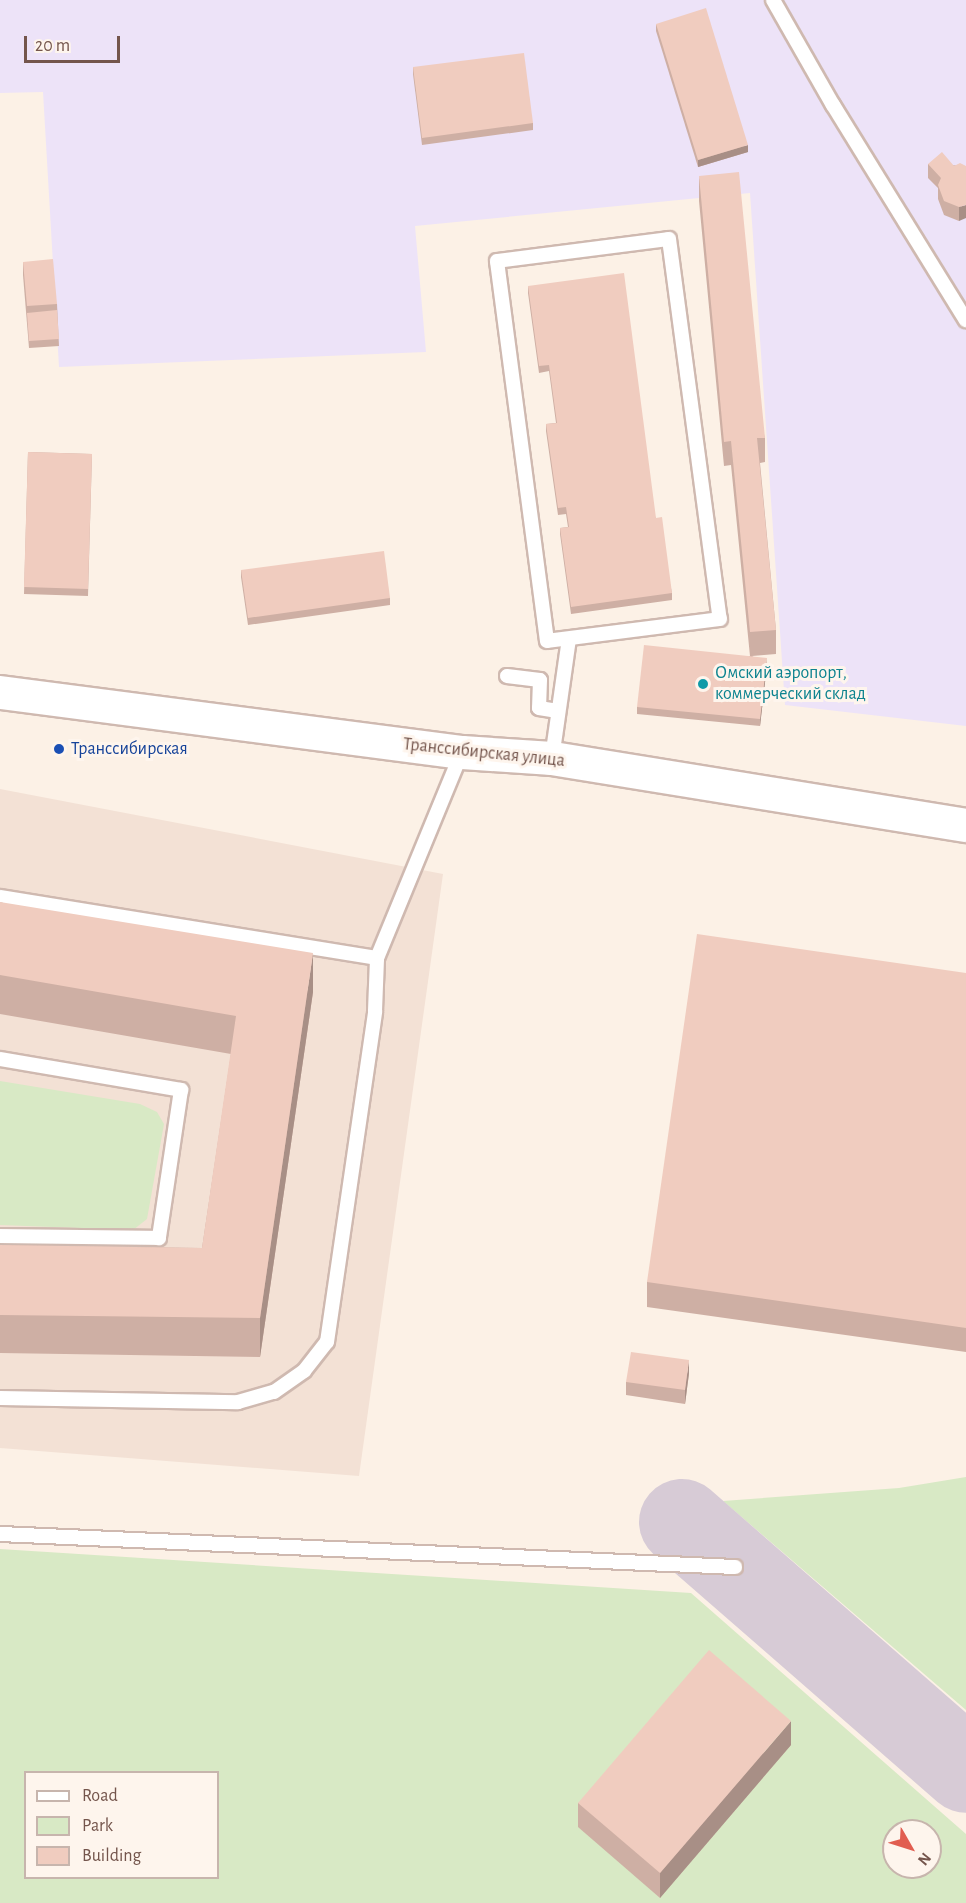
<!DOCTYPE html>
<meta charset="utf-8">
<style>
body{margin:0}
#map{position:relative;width:966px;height:1903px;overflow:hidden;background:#fcf1e6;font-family:"Alegreya Sans",sans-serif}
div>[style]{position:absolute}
.residential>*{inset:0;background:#f3e1d5}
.education>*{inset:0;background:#ede3f8}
.green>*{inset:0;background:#d8e9c5}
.taxiway>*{height:86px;margin:-43px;padding:0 43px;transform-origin:43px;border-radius:43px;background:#d7cbd6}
.roads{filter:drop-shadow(2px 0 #cfb9b0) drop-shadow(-2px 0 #cfb9b0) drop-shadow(0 2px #cfb9b0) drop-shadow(0 -2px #cfb9b0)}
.service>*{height:14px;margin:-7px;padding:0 7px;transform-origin:7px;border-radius:7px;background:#fff}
.secondary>*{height:33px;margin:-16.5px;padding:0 16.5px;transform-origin:16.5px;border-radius:16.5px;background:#fff}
.wall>*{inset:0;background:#ceafa4}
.shaded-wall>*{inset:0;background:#a88f86}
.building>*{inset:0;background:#f0ccbf}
.dots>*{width:16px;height:16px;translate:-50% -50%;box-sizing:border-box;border:3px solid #fef5ed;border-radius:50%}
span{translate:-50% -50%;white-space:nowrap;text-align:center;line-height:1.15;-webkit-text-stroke:6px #fef5ed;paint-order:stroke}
.culture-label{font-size:18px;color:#0d838f}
.left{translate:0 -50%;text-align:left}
.transit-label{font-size:18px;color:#164399}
.street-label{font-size:18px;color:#74554c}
.legend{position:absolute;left:24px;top:1771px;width:195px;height:108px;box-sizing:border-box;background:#fef5ed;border:2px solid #c7b5ad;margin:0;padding:8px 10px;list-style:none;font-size:18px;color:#74554c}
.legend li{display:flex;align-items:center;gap:12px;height:30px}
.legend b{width:30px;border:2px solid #c7b5ad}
.north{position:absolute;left:882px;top:1819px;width:60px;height:60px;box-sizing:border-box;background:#fef5ed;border:2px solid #c7b5ad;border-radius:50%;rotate:129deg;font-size:16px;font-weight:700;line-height:24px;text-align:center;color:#74554c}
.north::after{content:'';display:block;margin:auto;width:21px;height:27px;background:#e15d50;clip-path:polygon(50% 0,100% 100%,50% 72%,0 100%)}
.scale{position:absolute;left:24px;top:36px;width:96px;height:27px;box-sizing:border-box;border:3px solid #74554c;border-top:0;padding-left:8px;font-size:18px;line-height:21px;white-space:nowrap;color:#74554c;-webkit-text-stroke:4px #fef5ed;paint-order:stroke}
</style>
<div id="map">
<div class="residential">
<i style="clip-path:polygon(0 789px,443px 874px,359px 1476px,0 1448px)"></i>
</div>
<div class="education">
<i style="clip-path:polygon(0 0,966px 0,966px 726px,785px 705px,750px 193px,415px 226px,426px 352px,59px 367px,43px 92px,0 93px)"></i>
</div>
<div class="green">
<i style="clip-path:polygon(0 1081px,140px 1104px,157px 1112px,164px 1124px,147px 1219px,133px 1230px,0 1225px)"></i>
<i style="clip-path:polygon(966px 1477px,966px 1710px,723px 1501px,899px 1488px)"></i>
<i style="clip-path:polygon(evenodd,0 1549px,691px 1593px,966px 1834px,966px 1903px,0 1903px,0 1549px,26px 1772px,218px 1772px,218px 1878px,26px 1878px,26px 1772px,0 1549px,894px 1831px,930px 1831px,930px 1867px,894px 1867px,894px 1831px)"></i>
</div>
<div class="taxiway">
<i style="left:682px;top:1522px;width:377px;rotate:41.1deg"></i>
</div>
<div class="roads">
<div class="service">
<i style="left:773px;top:0;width:121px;rotate:60.3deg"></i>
<i style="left:833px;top:105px;width:253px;rotate:58.3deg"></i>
<i style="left:669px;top:239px;width:383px;rotate:82.4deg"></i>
<i style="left:720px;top:619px;width:174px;rotate:172.8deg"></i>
<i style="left:547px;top:641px;width:383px;rotate:-97.5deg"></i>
<i style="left:497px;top:261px;width:173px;rotate:-7.3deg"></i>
<i style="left:507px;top:676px;width:33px;rotate:7deg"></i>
<i style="left:540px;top:680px;width:28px;rotate:92deg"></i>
<i style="left:539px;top:708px;width:19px;rotate:9deg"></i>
<i style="left:552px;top:758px;width:120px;rotate:-81.9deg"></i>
<i style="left:0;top:897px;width:382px;rotate:9.2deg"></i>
<i style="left:0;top:1059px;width:184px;rotate:9.7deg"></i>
<i style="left:181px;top:1090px;width:150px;rotate:98.5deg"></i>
<i style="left:159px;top:1238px;width:159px;rotate:-179.3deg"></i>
<i style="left:0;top:1398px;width:238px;rotate:1deg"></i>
<i style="left:238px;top:1402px;width:37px;rotate:-16deg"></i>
<i style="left:274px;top:1392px;width:37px;rotate:-35deg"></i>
<i style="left:304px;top:1371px;width:37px;rotate:-52deg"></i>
<i style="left:327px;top:1342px;width:334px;rotate:-81.7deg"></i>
<i style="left:375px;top:1011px;width:53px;rotate:-87.8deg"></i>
<i style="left:377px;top:958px;width:223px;rotate:-67.6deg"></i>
<i style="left:0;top:1534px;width:736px;rotate:2.57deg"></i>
</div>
<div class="secondary">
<i style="left:0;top:692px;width:466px;rotate:7.4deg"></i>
<i style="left:462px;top:752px;width:90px;rotate:3.8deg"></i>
<i style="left:552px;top:758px;width:419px;rotate:9.2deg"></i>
</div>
</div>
<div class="wall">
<i style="clip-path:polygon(656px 24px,748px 152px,698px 167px,656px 31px)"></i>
<i style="clip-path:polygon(413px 67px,533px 123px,533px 130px,422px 145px,413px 74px)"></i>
<i style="clip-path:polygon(928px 164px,966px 166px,959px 221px,944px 215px,938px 199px,938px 188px,928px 178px)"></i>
<i style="clip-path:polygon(699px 176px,765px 438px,765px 462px,760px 463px,776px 630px,776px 654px,752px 656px,767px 665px,760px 726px,637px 714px,637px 707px,750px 656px,731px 465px,724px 466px,699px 201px)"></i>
<i style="clip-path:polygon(23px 262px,57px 304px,59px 346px,29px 348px,23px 275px)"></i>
<i style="clip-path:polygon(528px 286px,656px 518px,672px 593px,672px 600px,571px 614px,560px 534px,560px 528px,568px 527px,566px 514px,558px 515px,546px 431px,546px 424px,556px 423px,549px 371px,539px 373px,528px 293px)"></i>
<i style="clip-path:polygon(28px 452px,92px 454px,88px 596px,24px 594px)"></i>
<i style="clip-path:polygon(241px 570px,390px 598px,390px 605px,248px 625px,241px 577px)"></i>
<i style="clip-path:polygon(0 902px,313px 992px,260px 1357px,0 1353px,0 1245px,202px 1248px,231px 1054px,0 1014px)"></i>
<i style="clip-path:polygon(966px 973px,966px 1352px,647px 1307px,647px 1282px)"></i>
<i style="clip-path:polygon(689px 1373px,685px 1404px,626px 1395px,626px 1382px)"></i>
<i style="clip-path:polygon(791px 1745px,660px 1898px,578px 1827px,578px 1803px)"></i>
</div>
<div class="shaded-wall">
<i style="clip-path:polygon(748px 145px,748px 152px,698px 167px,698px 160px)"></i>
<i style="clip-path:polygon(966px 205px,966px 218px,959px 221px,959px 207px)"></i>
<i style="clip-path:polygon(767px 658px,767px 665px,760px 726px,760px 719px)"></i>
<i style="clip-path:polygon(313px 953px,313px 992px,260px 1357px,260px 1318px)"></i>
<i style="clip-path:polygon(689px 1360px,689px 1373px,685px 1404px,685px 1390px)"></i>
<i style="clip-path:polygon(791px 1721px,791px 1745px,660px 1898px,660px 1873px)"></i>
</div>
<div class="building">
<i style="clip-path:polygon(706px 8px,748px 145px,698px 160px,656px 24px)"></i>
<i style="clip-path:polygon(524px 53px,533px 123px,422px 138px,413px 67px)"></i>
<i style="clip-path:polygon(942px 152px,954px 166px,960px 163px,966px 166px,966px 205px,959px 207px,944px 201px,938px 185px,941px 178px,928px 164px)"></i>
<i style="clip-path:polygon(739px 172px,765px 438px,757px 438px,776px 630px,750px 632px,731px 441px,724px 442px,699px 176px)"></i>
<i style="clip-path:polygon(53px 259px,57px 304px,27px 306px,23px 262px)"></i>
<i style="clip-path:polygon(624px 273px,656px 518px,662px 517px,672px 593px,571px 607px,560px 528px,569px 527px,566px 507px,558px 508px,546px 424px,557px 423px,549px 365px,539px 366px,528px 286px)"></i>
<i style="clip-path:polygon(57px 310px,59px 339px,29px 341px,27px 313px)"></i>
<i style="clip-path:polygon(28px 452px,92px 454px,88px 589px,24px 587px)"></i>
<i style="clip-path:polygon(384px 551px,390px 598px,248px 618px,241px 570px)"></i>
<i style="clip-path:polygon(644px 645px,767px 658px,760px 719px,637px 707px)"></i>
<i style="clip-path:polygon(0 902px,313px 953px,260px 1318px,0 1315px,0 1245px,202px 1248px,236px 1016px,0 975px)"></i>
<i style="clip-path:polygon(697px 934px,966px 973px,966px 1328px,647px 1282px)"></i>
<i style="clip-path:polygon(631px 1352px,689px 1360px,685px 1390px,626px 1382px)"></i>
<i style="clip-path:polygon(709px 1650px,791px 1721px,660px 1873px,578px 1803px)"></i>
</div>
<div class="dots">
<i style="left:703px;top:684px;background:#0f9aa8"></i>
<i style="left:59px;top:749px;background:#1a4fb4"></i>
</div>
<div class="culture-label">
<span class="left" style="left:715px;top:684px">Омский аэропорт,<br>коммерческий склад</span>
</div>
<div class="transit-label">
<span class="left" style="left:71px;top:749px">Транссибирская</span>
</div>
<div class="street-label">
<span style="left:484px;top:753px;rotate:6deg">Транссибирская улица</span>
</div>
<ul class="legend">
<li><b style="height:8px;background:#fff"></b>Road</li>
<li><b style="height:16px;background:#d8e9c5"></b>Park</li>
<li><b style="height:16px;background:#f0ccbf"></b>Building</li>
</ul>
<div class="north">N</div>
<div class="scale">20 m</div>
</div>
